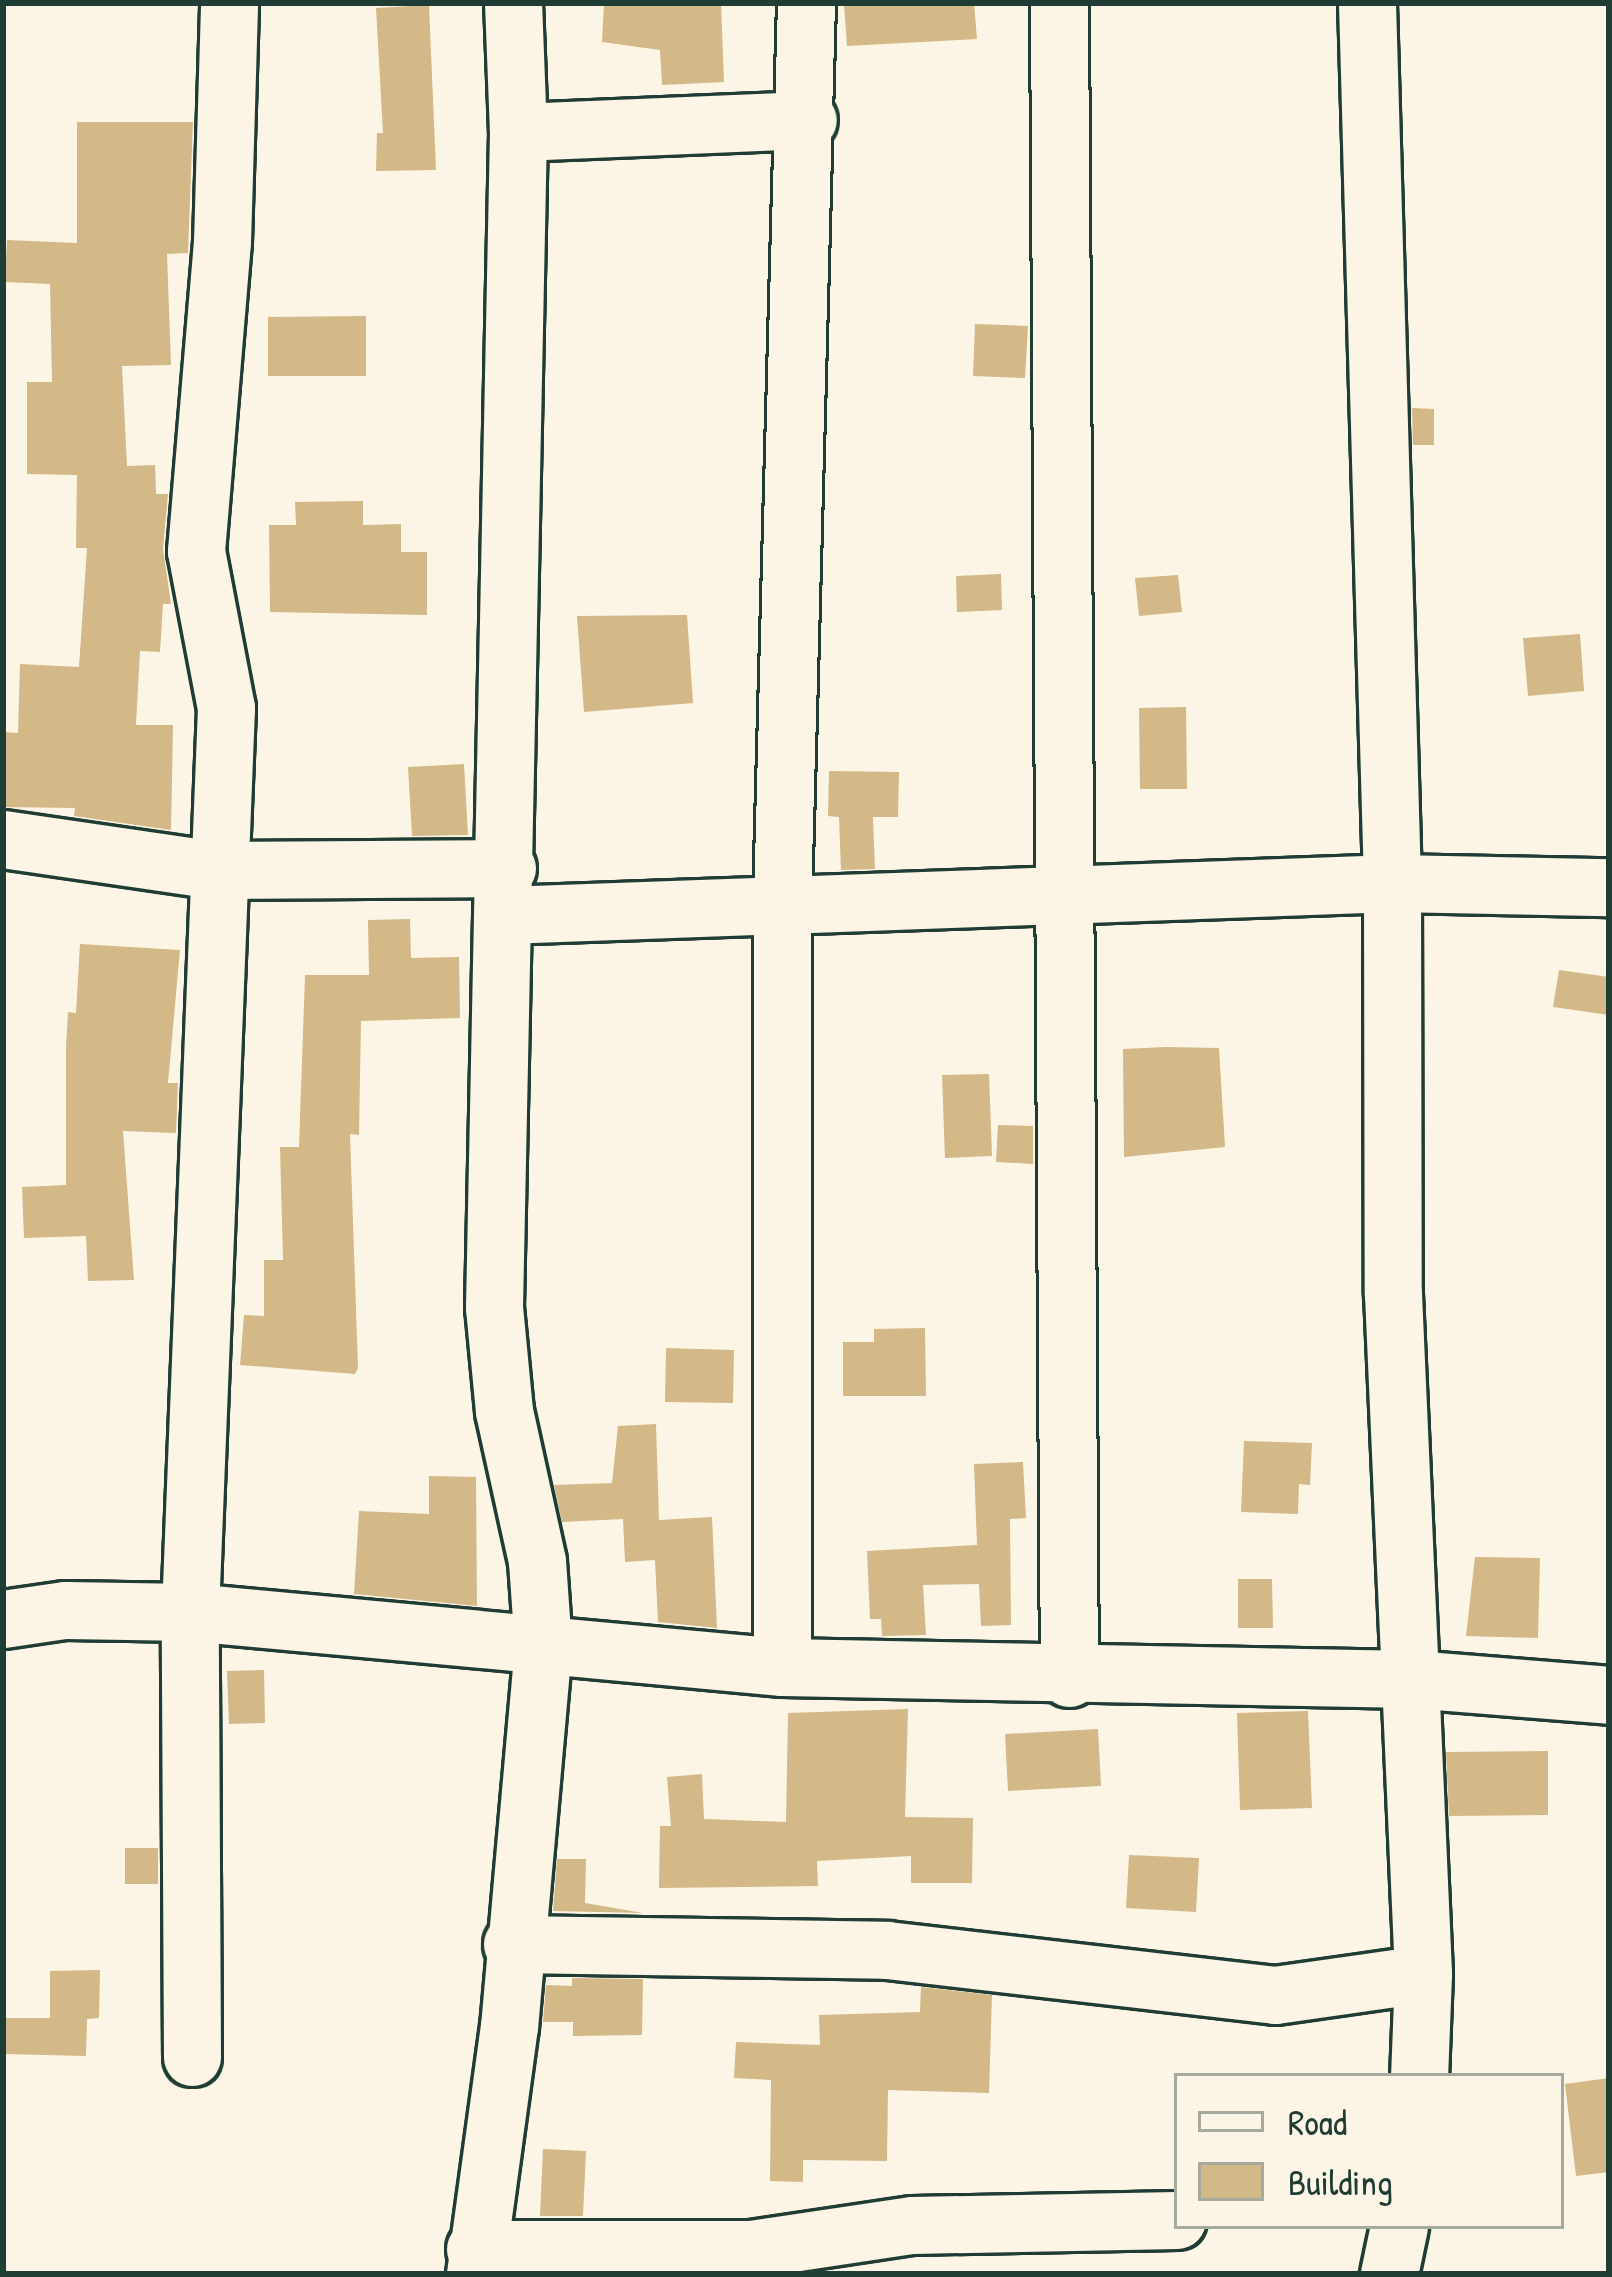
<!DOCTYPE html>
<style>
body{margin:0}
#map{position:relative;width:1612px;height:2277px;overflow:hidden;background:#fcf5e5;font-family:"Patrick Hand",sans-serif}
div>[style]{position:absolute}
.building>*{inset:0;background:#d3b888}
.roads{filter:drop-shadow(3px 0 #1f3d34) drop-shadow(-3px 0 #1f3d34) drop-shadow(0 3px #1f3d34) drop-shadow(0 -3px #1f3d34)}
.minor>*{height:57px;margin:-28.5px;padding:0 28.5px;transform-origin:28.5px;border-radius:28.5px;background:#fcf5e5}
span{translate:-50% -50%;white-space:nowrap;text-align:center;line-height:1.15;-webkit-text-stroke:9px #fcf5e5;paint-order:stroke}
.frame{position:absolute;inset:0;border:6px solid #1f3d34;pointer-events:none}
.legend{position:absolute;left:1174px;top:2073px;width:390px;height:156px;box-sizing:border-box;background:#fcf5e5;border:3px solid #a4ab9e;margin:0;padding:15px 21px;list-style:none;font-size:36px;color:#1f3d34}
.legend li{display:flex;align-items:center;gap:24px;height:60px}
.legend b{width:60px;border:3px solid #a4ab9e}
</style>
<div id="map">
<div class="building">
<i style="clip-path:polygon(604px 3px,721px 3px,724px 82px,662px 85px,660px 50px,602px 42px)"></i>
<i style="clip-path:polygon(844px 3px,974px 3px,977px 39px,847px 46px)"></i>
<i style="clip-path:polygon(429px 5px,436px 170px,376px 171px,377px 133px,383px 133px,376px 8px)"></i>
<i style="clip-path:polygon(77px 122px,193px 122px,188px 253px,167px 254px,171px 365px,122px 366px,127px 466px,155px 465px,156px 494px,168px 494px,163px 549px,171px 604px,163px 604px,160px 652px,140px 651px,136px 725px,173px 725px,171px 830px,74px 816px,75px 808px,3px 807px,3px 732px,18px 733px,20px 664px,79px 667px,87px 548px,76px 548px,77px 475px,27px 474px,27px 382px,52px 382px,50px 284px,5px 282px,7px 240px,77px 243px)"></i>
<i style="clip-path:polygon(366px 316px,366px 376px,268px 376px,268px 317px)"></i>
<i style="clip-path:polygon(975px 324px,1028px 326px,1025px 378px,973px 376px)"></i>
<i style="clip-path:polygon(1412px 408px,1434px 409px,1434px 445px,1413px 445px)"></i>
<i style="clip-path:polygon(363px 501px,363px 525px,401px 524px,401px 552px,427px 552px,427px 615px,270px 612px,269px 525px,296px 525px,295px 502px)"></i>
<i style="clip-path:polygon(1001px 574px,1002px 610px,957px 612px,956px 576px)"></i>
<i style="clip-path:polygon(1178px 575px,1182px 612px,1139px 616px,1135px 578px)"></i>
<i style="clip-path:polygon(687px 615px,693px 703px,584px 712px,577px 616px)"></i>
<i style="clip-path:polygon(1580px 634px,1584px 691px,1528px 696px,1523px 638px)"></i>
<i style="clip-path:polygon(1186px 707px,1187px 789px,1140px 789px,1139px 708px)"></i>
<i style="clip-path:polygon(464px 764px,468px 835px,412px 836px,408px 767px)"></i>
<i style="clip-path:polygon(829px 771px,899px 772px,898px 817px,873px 817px,875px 869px,841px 870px,839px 817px,828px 816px)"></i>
<i style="clip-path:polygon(410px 919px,411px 958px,459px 957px,460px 1018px,361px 1021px,359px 1135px,350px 1134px,358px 1368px,355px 1374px,240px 1365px,244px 1315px,264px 1316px,264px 1260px,283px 1260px,280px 1147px,299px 1147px,305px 975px,369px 975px,368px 920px)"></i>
<i style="clip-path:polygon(80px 944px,180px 950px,168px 1083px,178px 1083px,176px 1133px,123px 1131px,134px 1280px,88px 1281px,86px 1236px,24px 1238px,22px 1187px,66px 1185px,66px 1046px,68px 1012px,76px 1013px)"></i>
<i style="clip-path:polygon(1559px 970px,1609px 977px,1609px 1015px,1553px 1007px)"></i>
<i style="clip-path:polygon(1166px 1047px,1219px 1048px,1225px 1147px,1124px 1157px,1123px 1049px)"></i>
<i style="clip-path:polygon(989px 1074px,992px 1156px,945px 1158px,942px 1075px)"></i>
<i style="clip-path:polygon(998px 1125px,1033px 1126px,1033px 1164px,996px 1162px)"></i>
<i style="clip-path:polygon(925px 1328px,926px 1396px,843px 1396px,843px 1342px,874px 1342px,874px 1329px)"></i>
<i style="clip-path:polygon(666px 1348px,734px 1350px,733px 1403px,665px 1402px)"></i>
<i style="clip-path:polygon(656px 1424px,659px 1520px,712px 1517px,717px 1628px,658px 1622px,655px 1560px,625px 1562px,623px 1519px,562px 1522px,554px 1485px,612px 1483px,618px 1426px)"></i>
<i style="clip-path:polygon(1244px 1441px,1312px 1443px,1310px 1485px,1299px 1484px,1298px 1514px,1241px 1512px)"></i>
<i style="clip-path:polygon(1023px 1462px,1026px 1518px,1010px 1519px,1011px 1625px,981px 1626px,979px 1584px,923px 1585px,926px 1635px,882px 1636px,881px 1619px,870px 1619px,867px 1551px,977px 1545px,974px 1464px)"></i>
<i style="clip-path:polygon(429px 1476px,476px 1477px,477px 1606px,354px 1594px,359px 1511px,429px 1514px)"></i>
<i style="clip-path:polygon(1475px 1557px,1540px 1558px,1538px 1638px,1466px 1636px)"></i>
<i style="clip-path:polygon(1238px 1579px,1272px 1579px,1273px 1628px,1238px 1628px)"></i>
<i style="clip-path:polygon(264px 1670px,265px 1723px,229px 1724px,227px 1671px)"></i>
<i style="clip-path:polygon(908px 1709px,905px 1817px,973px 1818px,972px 1883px,911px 1883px,911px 1856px,817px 1861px,818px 1886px,659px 1888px,660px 1826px,671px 1826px,667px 1777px,702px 1774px,704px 1819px,786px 1822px,788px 1713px)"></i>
<i style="clip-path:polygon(1308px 1711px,1312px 1808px,1240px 1810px,1237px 1713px)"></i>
<i style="clip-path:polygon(1098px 1729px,1101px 1786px,1008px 1791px,1005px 1734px)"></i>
<i style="clip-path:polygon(1548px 1751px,1548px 1815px,1449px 1816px,1446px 1752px)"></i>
<i style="clip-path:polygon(125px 1848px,158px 1848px,158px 1884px,125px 1884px)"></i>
<i style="clip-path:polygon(1129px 1855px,1199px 1858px,1196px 1912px,1126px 1908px)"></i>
<i style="clip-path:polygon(557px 1859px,586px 1859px,585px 1903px,643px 1913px,553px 1911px)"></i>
<i style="clip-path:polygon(100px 1970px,99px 2018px,87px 2019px,86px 2056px,3px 2054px,3px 2018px,50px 2018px,50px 1971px)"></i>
<i style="clip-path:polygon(572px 1978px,643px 1979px,642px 2035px,573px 2036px,573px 2022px,543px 2022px,546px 1985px,572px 1986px)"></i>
<i style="clip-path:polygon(921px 1987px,992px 1995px,989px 2093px,888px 2090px,887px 2161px,803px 2160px,803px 2182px,770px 2181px,771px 2080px,734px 2078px,736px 2042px,820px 2045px,819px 2015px,920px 2012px)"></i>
<i style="clip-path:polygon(1609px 2078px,1609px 2172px,1576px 2176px,1565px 2084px)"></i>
<i style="clip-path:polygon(543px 2149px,586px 2151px,583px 2216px,540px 2216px)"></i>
</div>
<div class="roads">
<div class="minor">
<i style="left:1059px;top:3px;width:1675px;rotate:89.66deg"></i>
<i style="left:1367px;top:3px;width:880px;rotate:88.37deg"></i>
<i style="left:1392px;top:883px;width:411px;rotate:89.9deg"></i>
<i style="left:1393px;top:1294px;width:681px;rotate:87.47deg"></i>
<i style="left:1423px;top:1974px;width:102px;rotate:92.2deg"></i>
<i style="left:518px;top:132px;width:290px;rotate:-2.4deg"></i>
<i style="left:3px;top:839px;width:215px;rotate:8.3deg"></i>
<i style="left:216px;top:870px;width:291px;rotate:-0.4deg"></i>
<i style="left:504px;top:915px;width:889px;rotate:-2.06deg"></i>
<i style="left:1392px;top:883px;width:217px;rotate:1.1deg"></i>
<i style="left:3px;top:1619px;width:63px;rotate:-8.3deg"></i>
<i style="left:65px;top:1610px;width:125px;rotate:0.9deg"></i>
<i style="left:190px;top:1612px;width:595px;rotate:5.31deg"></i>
<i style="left:782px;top:1667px;width:630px;rotate:1.09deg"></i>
<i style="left:1412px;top:1679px;width:198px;rotate:4.6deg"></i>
<i style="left:782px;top:1667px;width:767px;rotate:-90deg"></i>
<i style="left:782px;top:900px;width:897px;rotate:-88.47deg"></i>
<i style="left:512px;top:1944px;width:375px;rotate:0.9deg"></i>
<i style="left:887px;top:1950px;width:391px;rotate:6.6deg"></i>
<i style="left:1275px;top:1995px;width:149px;rotate:-8.1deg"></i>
<i style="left:192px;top:2057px;width:445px;rotate:-90.3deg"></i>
<i style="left:190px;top:1612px;width:905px;rotate:-87.72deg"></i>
<i style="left:226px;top:708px;width:160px;rotate:-100.8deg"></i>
<i style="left:196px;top:551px;width:310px;rotate:-85.2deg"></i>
<i style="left:222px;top:242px;width:239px;rotate:-88.3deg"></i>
<i style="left:475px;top:2249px;width:276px"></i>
<i style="left:751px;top:2249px;width:163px;rotate:-8.5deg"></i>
<i style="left:912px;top:2225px;width:265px;rotate:-1.1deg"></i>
<i style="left:475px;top:2274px;width:249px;rotate:-82.2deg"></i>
<i style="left:509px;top:2027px;width:382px;rotate:-84.9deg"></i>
<i style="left:543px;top:1647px;width:86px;rotate:-94deg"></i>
<i style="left:537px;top:1561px;width:154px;rotate:-102.4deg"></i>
<i style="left:504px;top:1411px;width:104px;rotate:-95.5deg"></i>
<i style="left:494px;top:1307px;width:1175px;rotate:-88.83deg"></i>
<i style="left:518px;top:132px;width:129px;rotate:-92.2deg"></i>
<i style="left:1389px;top:2274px;width:49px;rotate:-78.2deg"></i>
</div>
</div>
<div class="frame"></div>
<ul class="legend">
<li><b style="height:15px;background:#fcf5e5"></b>Road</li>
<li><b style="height:33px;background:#d3b888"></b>Building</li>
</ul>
</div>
